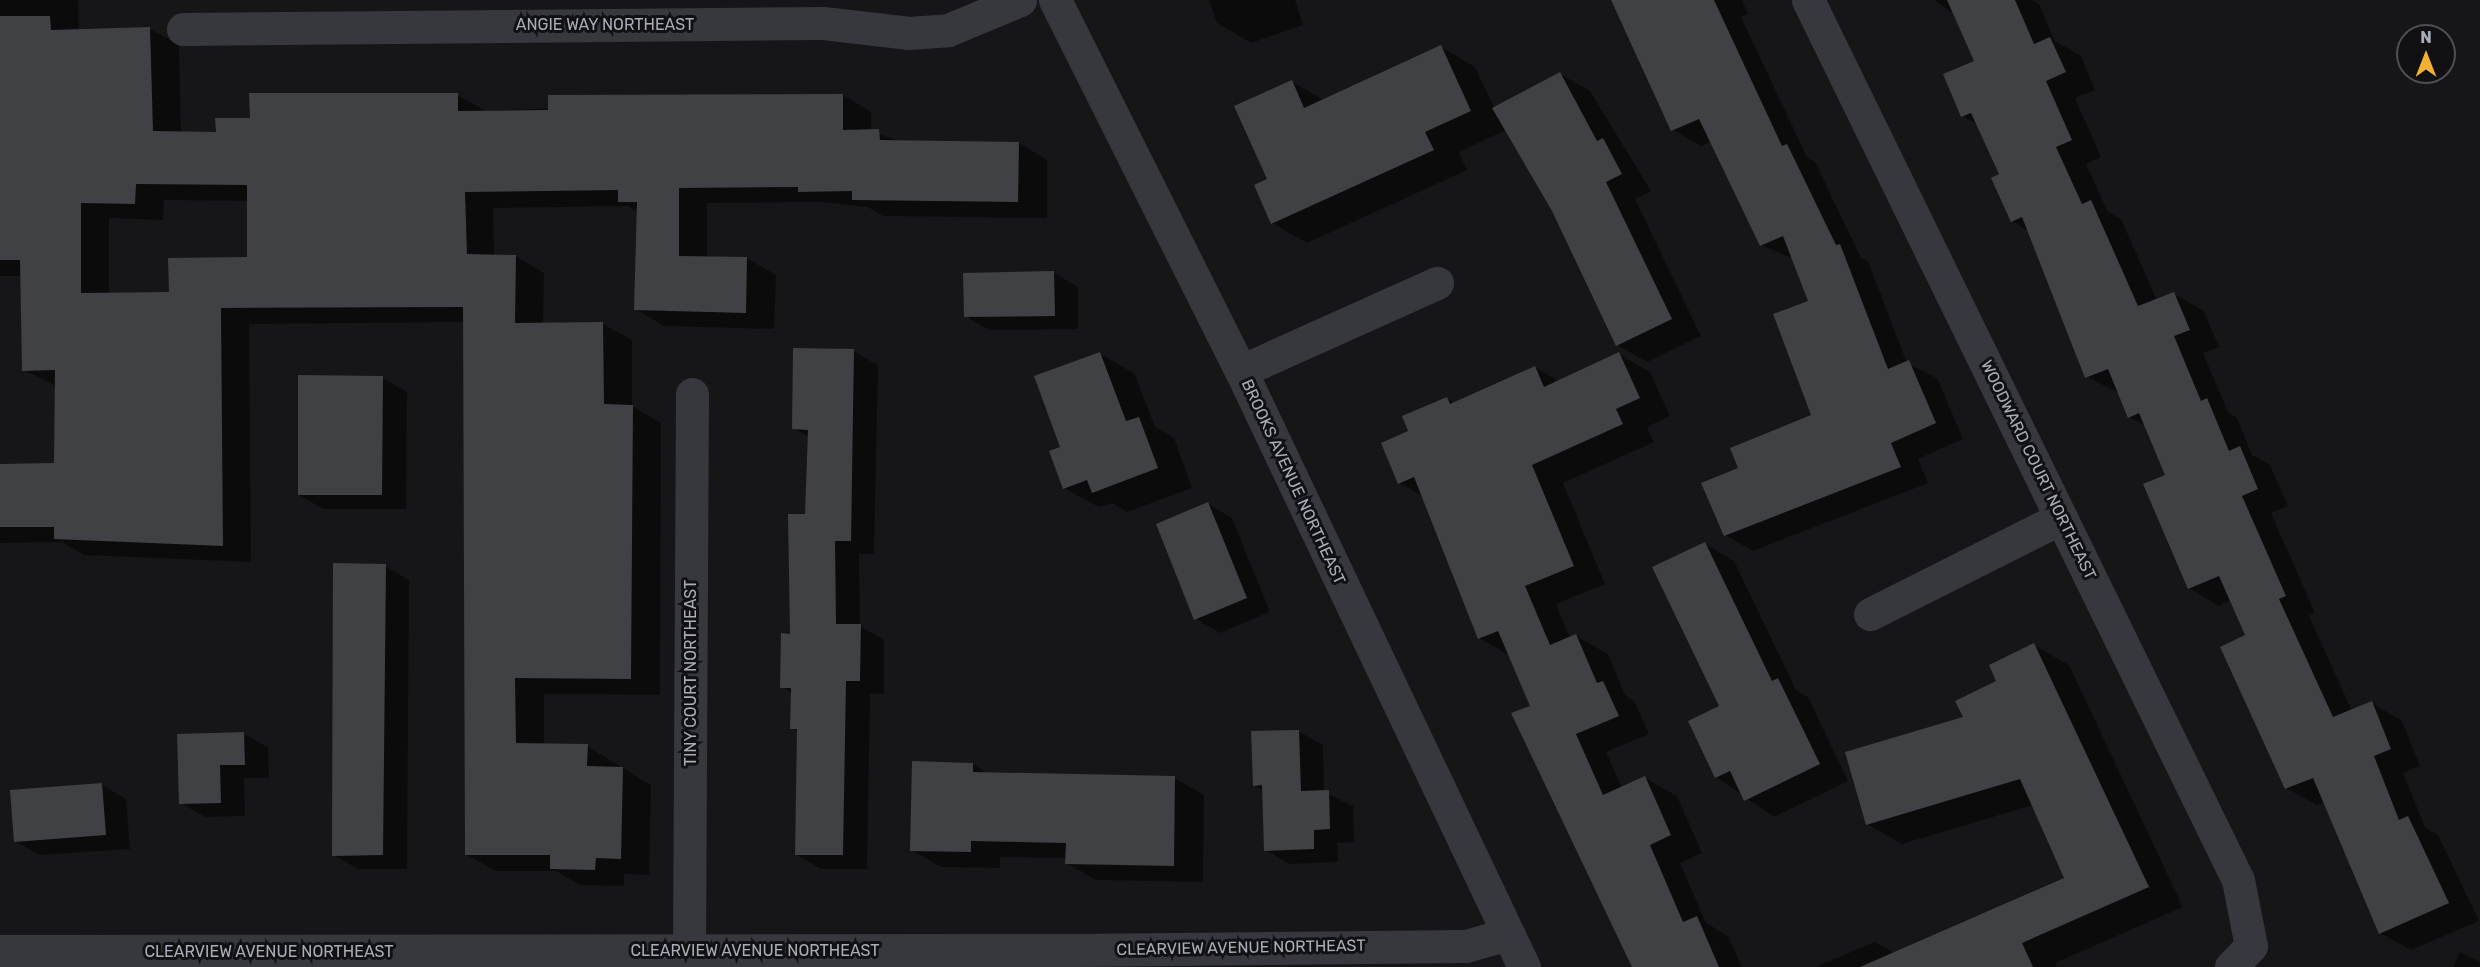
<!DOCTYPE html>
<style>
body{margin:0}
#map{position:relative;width:2480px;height:967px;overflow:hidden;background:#161618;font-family:Rubik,sans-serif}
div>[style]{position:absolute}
.shadow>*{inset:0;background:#0007}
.building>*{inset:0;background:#404145}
.minor>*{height:33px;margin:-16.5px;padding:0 16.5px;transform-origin:16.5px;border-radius:16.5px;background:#37383d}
span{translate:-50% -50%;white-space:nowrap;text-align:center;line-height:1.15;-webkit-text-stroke:6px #111113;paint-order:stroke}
.street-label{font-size:16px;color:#a8adb8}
.north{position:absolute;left:2396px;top:24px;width:60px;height:60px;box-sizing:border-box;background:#111113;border:2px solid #4d4f55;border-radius:50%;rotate:0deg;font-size:16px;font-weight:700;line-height:24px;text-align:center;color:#a8adb8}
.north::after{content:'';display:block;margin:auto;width:21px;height:27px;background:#f2b134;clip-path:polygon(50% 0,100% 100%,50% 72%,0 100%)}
</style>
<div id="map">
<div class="shadow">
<i style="clip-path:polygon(evenodd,0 0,78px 0,79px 31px,150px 29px,179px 45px,181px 133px,217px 133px,251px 120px,457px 95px,486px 111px,843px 95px,871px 112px,871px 131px,898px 141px,1019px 143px,1047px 160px,1047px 218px,883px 216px,868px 207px,820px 202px,707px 203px,707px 258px,747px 258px,776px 275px,774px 329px,664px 326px,635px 309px,638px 212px,628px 206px,493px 208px,494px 256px,516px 256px,544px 273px,543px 324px,603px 324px,632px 340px,632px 406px,661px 423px,660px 695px,544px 694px,544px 745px,587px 746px,651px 785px,649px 875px,624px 874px,624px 886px,580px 885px,556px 871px,496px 871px,467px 855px,465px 322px,249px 324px,251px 562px,84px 555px,62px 542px,0 543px,0 465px,56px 465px,56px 386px,24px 370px,22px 276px,0 276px,0 0,164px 200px,248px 201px,248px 258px,170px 293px,109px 294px,109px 218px,163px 220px,164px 200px)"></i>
<i style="clip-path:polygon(1209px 0,1295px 0,1303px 25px,1251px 43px,1217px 23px)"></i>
<i style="clip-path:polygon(1611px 0,1742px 0,1748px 14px,1741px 17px,1807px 157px,1815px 162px,1861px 258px,1868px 261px,1907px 363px,1937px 378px,1963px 439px,1918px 459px,1928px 483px,1753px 551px,1725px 535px,1740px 469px,1813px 416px,1810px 302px,1794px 259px,1761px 245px,1711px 141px,1701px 146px,1673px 130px)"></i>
<i style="clip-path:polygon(1934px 0,2032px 0,2039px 4px,2055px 41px,2081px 56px,2095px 90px,2075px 98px,2101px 157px,2086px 164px,2107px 211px,2121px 219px,2157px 300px,2173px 293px,2204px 311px,2219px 347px,2203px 353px,2228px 412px,2237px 418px,2252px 455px,2270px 465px,2288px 506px,2271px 513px,2315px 613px,2309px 616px,2352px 711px,2372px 703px,2402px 721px,2420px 766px,2403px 773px,2425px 827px,2438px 835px,2479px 921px,2411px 950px,2380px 933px,2325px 802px,2317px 805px,2286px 788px,2247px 636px,2231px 600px,2219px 606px,2189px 588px,2167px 476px,2146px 426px,2129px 417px,2119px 393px,2087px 377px,2028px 231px,2012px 221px,2001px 175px,1979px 126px,1963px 116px,1945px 75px,1976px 61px,1955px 15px)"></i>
<i style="clip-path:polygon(1441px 47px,1475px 67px,1495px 109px,1560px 74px,1590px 91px,1651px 191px,1635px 199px,1701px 336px,1647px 362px,1617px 345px,1553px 211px,1506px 130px,1459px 152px,1467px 170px,1307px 243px,1272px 223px,1269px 179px,1292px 82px,1324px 100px)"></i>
<i style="clip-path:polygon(1054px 273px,1078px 287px,1078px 329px,989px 330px,965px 316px)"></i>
<i style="clip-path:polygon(853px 351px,878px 365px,874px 554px,859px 554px,860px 626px,884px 640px,884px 694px,870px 694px,867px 869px,821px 869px,797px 855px,798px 731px,792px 728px,792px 693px,782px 687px,807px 516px,809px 437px,793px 428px)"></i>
<i style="clip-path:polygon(1100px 354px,1134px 373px,1155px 427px,1174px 438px,1192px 488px,1127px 512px,1112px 503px,1099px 507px,1064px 488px)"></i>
<i style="clip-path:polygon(1619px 354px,1650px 372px,1670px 416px,1647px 427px,1654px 442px,1563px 483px,1605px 584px,1556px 604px,1570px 638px,1576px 636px,1608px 654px,1625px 695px,1634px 701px,1649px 734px,1606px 752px,1622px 788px,1645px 778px,1677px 796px,1702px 853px,1680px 863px,1706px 923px,1728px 936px,1742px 967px,1634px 967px,1513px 714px,1532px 706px,1510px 656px,1479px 638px,1423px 496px,1399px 483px,1410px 432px,1447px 399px,1455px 403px,1535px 367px,1559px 381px)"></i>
<i style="clip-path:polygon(383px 378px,407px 392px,406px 509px,323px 509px,299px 495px)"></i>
<i style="clip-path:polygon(1208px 504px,1232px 518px,1270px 612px,1220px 633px,1196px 619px)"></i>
<i style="clip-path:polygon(1705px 544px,1734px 561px,1796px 690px,1808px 697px,1848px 781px,1774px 817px,1716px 777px,1721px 707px)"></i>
<i style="clip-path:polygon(385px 566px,409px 580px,407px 869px,358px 869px,334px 855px)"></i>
<i style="clip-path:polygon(2034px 645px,2069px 665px,2183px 907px,2055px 963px,2057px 967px,1815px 967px,1875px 942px,1894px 953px,2066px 878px,2033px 805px,1902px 844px,1867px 824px)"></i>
<i style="clip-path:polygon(1298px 731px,1323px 745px,1324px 792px,1353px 806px,1354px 842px,1337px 843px,1338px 862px,1290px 864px,1265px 850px,1264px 791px,1254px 785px)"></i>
<i style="clip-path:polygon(244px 734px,268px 747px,269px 778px,244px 778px,245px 816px,205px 817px,181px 803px)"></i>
<i style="clip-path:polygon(973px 764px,989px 774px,1174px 778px,1204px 795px,1203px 882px,1096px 880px,1067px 864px,1067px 858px,1000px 857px,1000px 868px,941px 867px,911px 850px)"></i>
<i style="clip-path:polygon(102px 785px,126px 799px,130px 849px,40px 855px,15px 841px)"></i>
<i style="clip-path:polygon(2460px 952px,2480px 962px,2480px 967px,2453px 967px)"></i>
</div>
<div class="building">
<i style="clip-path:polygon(1611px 0,1714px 0,1782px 146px,1787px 144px,1836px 245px,1840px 244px,1888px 369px,1909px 360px,1936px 423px,1891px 443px,1901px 467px,1724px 536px,1701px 483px,1738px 468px,1730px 448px,1811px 415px,1773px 314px,1808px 301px,1783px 236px,1760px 246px,1699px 119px,1671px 131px)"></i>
<i style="clip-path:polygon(1947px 0,2015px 0,2034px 44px,2050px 37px,2066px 72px,2046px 81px,2072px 140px,2056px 147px,2082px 204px,2091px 200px,2138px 306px,2174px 292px,2190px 330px,2174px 336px,2201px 401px,2207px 398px,2229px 451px,2240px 446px,2258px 489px,2242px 496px,2286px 596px,2279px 599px,2333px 717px,2372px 701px,2391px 749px,2374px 756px,2399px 820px,2408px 816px,2449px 903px,2379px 934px,2313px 778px,2285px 789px,2220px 647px,2245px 635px,2219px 576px,2188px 589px,2143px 484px,2165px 475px,2139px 413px,2128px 418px,2108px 369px,2085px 378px,2022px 217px,2011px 222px,1991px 178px,1999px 174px,1971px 113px,1961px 117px,1943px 74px,1974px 61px)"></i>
<i style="clip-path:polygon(evenodd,0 16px,50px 16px,51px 30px,150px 27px,153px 131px,216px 132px,215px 118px,250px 118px,249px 93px,458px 93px,458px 111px,548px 110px,548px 95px,843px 94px,843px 130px,879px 129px,880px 140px,1019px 142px,1018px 202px,852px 200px,852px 191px,798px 192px,798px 187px,679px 188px,679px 256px,747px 257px,746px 313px,634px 310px,637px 202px,618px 202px,618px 190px,465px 192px,467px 254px,516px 255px,515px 323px,603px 322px,604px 404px,633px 405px,631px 679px,515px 678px,516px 743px,588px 744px,587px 766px,623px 767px,621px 859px,596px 858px,595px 870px,550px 869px,550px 855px,465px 855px,463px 307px,221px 308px,223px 546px,54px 539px,54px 527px,0 527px,0 464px,54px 463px,55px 370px,22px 371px,20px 260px,0 260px,0 16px,136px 184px,247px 185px,247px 257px,168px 258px,169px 292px,81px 293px,81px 203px,135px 204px,136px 184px)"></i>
<i style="clip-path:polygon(1441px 45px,1471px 111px,1425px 132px,1434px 150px,1271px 224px,1254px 185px,1267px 179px,1234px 106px,1292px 80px,1304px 108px)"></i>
<i style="clip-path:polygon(1560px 72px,1597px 141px,1603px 138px,1622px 174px,1606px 182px,1672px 319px,1616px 346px,1552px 211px,1492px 108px)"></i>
<i style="clip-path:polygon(1054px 271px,1055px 316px,964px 317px,963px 273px)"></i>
<i style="clip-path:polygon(793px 348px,854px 349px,851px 541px,835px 541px,836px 624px,861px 624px,860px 681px,846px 681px,843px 855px,795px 855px,797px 729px,790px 729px,791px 688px,780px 688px,781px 633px,790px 634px,788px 514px,805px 514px,808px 430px,792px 429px)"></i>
<i style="clip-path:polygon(1100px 352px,1126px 421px,1139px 417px,1158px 468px,1092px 493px,1087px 480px,1063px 489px,1049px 451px,1060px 447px,1034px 376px)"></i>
<i style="clip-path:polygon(1619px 352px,1640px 398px,1616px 409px,1623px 424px,1532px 465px,1574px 566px,1525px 586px,1550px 645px,1576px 634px,1597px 683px,1603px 681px,1619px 716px,1576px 734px,1603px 795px,1645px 776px,1671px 835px,1650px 845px,1683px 922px,1697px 916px,1719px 967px,1632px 967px,1511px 713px,1530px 706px,1498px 631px,1478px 639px,1414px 477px,1398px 484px,1381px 443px,1408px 431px,1402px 416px,1447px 397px,1450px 404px,1535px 366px,1544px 387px)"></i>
<i style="clip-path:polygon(298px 375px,383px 376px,382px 495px,298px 495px)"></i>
<i style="clip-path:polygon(1208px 502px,1247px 598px,1194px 620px,1156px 524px)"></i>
<i style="clip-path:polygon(1705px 542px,1772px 681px,1778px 678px,1820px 764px,1744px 801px,1730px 771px,1715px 778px,1688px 721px,1719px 706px,1652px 567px)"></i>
<i style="clip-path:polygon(333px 563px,386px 564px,383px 855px,332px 856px)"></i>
<i style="clip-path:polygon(2034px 643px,2149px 887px,2022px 943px,2033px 967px,1860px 967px,2064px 878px,2020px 779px,1866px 825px,1845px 752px,1963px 717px,1955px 701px,1996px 681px,1989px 665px)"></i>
<i style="clip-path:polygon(1299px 730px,1301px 791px,1329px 790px,1330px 829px,1314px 830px,1314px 849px,1264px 851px,1262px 785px,1253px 786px,1251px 731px)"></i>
<i style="clip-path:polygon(244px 732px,245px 765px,220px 765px,221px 803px,179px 804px,177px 734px)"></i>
<i style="clip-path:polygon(912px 761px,973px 763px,973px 772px,1175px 776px,1174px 866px,1065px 864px,1066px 843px,971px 841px,971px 852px,910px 851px)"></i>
<i style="clip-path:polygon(102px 783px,106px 835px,14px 842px,10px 790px)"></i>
</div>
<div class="minor">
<i style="left:1055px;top:0;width:415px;rotate:63.4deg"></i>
<i style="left:1241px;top:371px;width:660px;rotate:64.6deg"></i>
<i style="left:1808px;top:0;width:979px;rotate:63.96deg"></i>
<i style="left:2238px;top:880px;width:67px;rotate:78.9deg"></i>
<i style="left:2251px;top:946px;width:29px;rotate:134deg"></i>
<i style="left:183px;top:29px;width:640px;rotate:-0.54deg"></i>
<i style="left:823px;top:23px;width:87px;rotate:6.6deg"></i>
<i style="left:909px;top:33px;width:39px;rotate:-4deg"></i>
<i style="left:948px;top:30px;width:78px;rotate:-22.6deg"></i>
<i style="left:1241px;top:371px;width:215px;rotate:-24.2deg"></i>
<i style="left:1870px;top:614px;width:214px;rotate:-26.7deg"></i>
<i style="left:0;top:951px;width:1078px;rotate:-0.05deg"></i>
<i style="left:1078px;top:950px;width:388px;rotate:-0.6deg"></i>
<i style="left:1466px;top:946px;width:44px;rotate:-15.9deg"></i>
<i style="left:689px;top:951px;width:557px;rotate:-89.69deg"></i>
</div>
<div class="street-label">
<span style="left:605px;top:25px">ANGIE WAY NORTHEAST</span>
<span style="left:2038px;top:470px;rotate:64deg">WOODWARD COURT NORTHEAST</span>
<span style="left:1293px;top:482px;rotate:65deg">BROOKS AVENUE NORTHEAST</span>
<span style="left:691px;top:673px;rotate:-90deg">TINY COURT NORTHEAST</span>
<span style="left:1241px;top:948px;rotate:-1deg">CLEARVIEW AVENUE NORTHEAST</span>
<span style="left:755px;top:951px">CLEARVIEW AVENUE NORTHEAST</span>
<span style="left:269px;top:952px">CLEARVIEW AVENUE NORTHEAST</span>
</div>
<div class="north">N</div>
</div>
